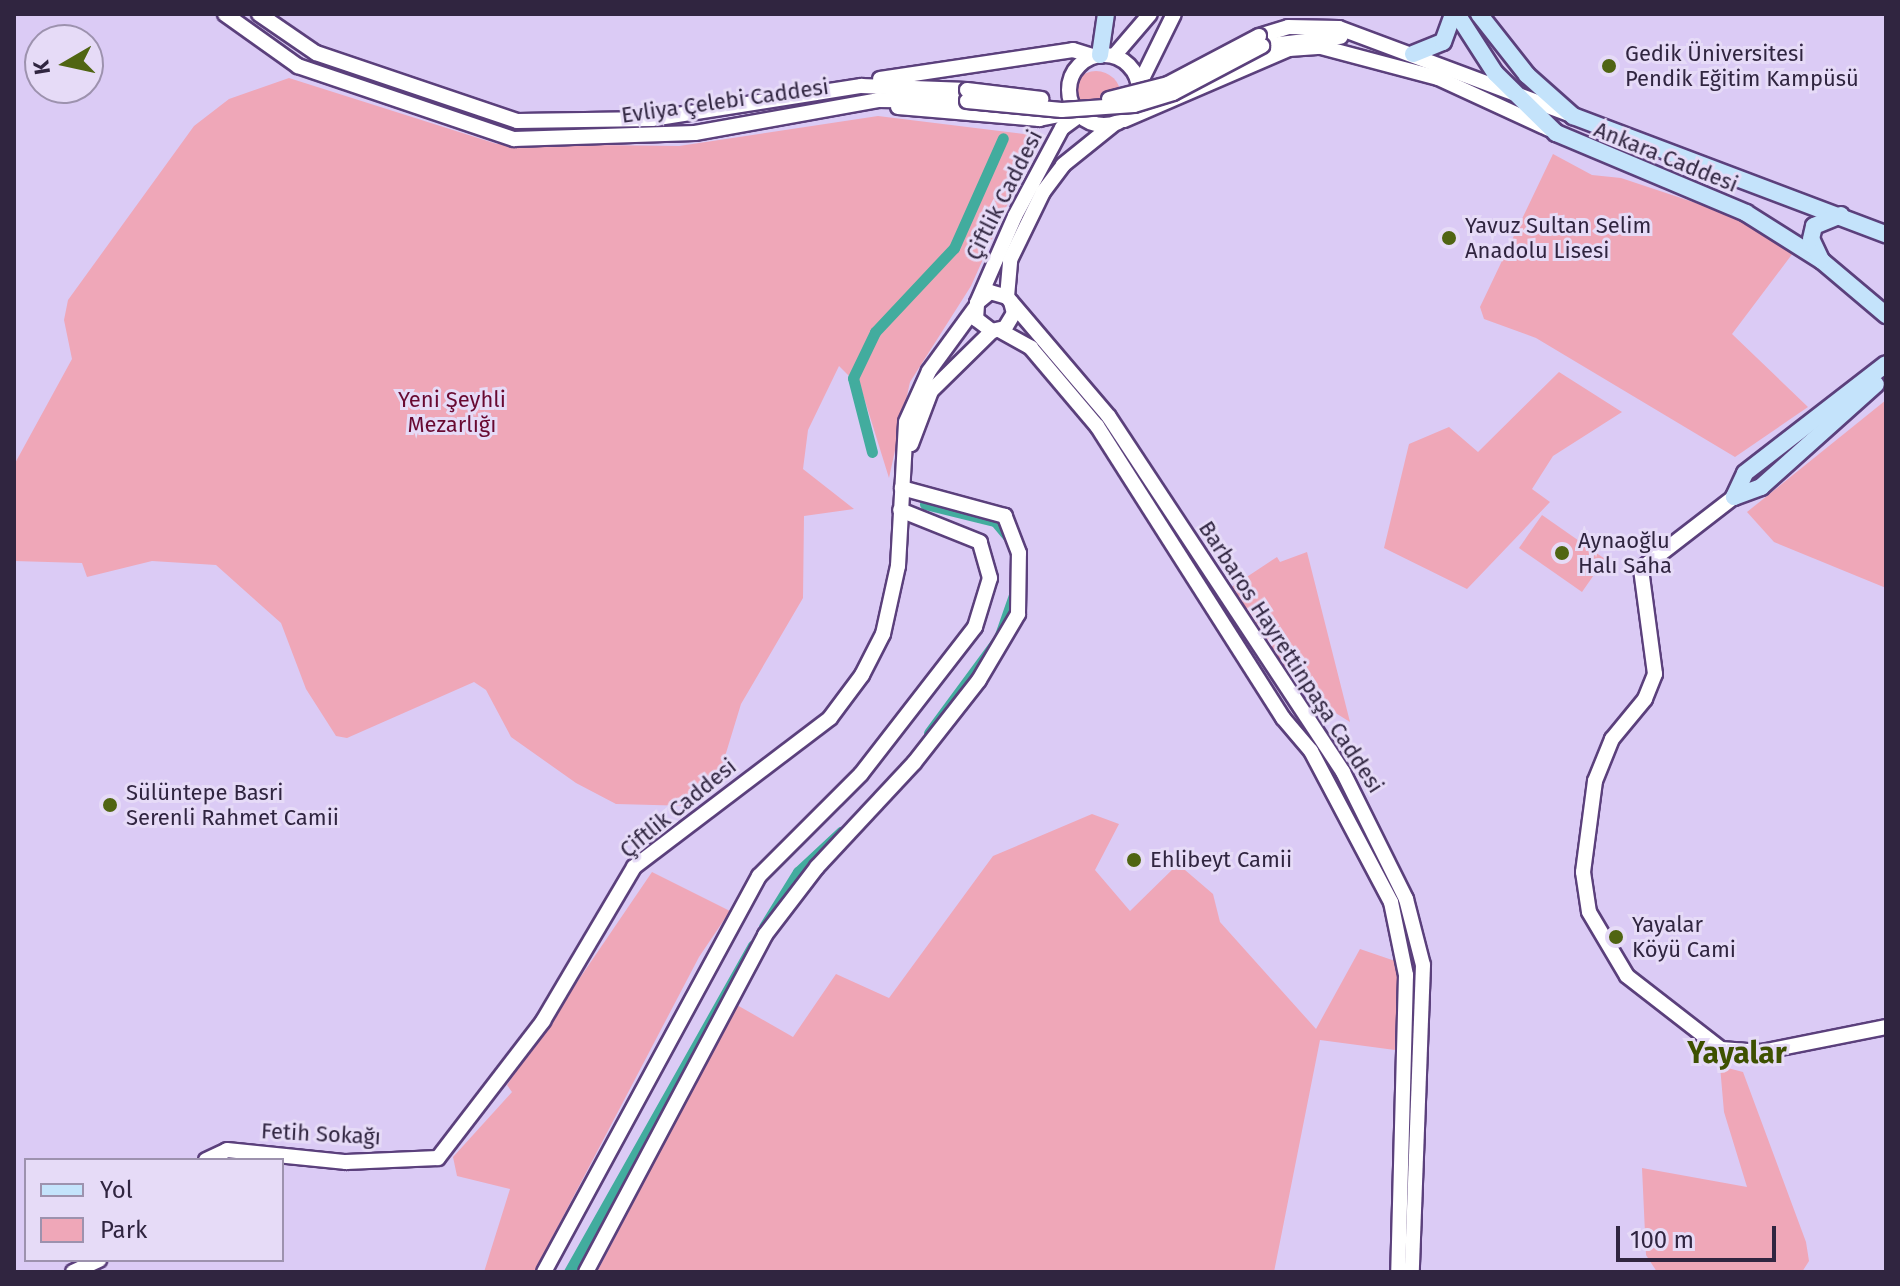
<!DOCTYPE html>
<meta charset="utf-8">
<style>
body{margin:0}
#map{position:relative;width:1900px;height:1286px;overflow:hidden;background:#dbcbf5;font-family:"Fira Sans",sans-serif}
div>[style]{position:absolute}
.green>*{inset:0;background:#efa7b8}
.round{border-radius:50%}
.canal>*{height:11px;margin:-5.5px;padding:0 5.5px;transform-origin:5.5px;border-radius:5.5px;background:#42ac9e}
.roads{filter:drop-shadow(2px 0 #5b407c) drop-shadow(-2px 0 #5b407c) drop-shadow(0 2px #5b407c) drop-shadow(0 -2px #5b407c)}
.secondary>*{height:14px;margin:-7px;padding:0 7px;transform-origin:7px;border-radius:7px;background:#fff}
.secondary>.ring{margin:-7px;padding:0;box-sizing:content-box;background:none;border:14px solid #fff;border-radius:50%}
.primary>*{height:16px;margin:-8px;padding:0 8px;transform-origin:8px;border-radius:8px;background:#c4e3fb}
.bridges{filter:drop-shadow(2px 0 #5b407c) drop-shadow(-2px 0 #5b407c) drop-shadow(0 2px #5b407c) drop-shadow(0 -2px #5b407c)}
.secondary-bridge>*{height:14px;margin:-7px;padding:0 7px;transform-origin:7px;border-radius:7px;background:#fff}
.dots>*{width:22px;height:22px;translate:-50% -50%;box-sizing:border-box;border:4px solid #e6dbf7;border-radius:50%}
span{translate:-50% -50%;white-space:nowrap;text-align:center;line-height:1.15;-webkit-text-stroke:6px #e6dbf7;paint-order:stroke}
.poi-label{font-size:22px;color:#302540}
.left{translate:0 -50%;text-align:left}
.street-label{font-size:22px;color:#302540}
.park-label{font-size:22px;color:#680931}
.district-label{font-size:30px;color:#3e5100;font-weight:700}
.frame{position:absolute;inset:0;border:16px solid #302540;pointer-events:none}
.legend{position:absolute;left:24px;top:1158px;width:260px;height:104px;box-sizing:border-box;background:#e6dbf7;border:2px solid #9d92ae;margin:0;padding:10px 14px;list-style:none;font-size:24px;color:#302540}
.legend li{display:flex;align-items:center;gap:16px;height:40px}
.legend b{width:40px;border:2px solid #9d92ae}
.north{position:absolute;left:24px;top:24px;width:80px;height:80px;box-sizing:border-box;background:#e6dbf7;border:2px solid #9d92ae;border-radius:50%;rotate:261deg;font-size:22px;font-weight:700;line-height:32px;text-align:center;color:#302540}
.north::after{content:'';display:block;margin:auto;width:28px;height:36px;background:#506512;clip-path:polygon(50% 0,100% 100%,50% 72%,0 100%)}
.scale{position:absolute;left:1616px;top:1226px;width:160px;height:36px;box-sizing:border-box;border:4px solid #302540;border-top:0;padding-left:10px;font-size:24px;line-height:28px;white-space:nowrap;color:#302540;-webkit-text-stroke:6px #e6dbf7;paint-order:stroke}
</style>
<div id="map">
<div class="green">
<i class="round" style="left:1071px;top:71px;width:50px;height:50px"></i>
<i style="clip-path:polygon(289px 78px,497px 144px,679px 146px,878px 116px,1032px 135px,1035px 143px,971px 286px,910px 382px,889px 478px,861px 388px,839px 366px,808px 430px,803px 469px,854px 509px,804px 516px,803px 598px,741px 704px,719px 776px,691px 806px,616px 804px,576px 783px,511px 737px,486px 690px,474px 682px,347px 738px,336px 736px,306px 689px,281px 623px,216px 565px,152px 561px,87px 577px,82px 563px,14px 561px,14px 465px,72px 359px,64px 320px,68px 300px,194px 126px,229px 99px)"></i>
<i style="clip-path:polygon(1553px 154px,1592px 175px,1621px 178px,1738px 217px,1793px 253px,1732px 334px,1808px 407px,1735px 457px,1536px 338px,1484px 319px,1480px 307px)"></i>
<i style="clip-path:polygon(1559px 372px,1622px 412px,1553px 456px,1532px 489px,1550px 502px,1467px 589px,1384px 548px,1409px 444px,1449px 427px,1478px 452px)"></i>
<i style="clip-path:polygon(1886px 400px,1886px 588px,1774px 542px,1747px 512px)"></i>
<i style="clip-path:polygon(1542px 515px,1605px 559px,1582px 592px,1519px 548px)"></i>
<i style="clip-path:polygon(1307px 552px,1350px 722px,1286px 682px,1227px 590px,1277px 557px,1280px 562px)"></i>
<i style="clip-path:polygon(1092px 814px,1119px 824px,1095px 870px,1130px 911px,1178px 864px,1213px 894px,1220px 922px,1316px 1029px,1360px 949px,1398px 962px,1395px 1050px,1320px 1040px,1274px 1272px,597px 1272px,737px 1005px,793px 1037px,836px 974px,889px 998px,993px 856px)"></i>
<i style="clip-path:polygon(652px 872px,730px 911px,699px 957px,534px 1272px,484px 1272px,510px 1189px,457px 1176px,453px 1157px,512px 1092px,507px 1085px)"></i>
<i style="clip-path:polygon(1720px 1066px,1743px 1072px,1806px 1242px,1809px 1261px,1802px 1272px,1657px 1272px,1646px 1255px,1642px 1168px,1747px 1187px,1724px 1112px)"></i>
</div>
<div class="canal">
<i style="left:872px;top:452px;width:76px;rotate:-104.4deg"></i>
<i style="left:853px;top:378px;width:51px;rotate:-64.4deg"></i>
<i style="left:875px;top:332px;width:115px;rotate:-46.8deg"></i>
<i style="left:954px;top:248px;width:120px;rotate:-66deg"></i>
<i style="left:925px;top:504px;width:72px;rotate:13.7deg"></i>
<i style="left:995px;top:521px;width:25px;rotate:50deg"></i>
<i style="left:929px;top:733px;width:118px;rotate:-53.6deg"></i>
<i style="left:999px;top:638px;width:49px;rotate:-70.8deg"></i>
<i style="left:764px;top:927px;width:65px;rotate:-58.3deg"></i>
<i style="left:798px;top:872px;width:59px;rotate:-42.9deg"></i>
<i style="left:569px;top:1272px;width:375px;rotate:-60.6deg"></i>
</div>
<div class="roads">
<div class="secondary">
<i style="left:225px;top:14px;width:90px;rotate:35.5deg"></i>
<i style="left:298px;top:66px;width:228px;rotate:18.7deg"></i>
<i style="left:514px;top:139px;width:181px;rotate:-1.9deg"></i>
<i style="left:695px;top:133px;width:186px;rotate:-10.2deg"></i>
<i style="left:878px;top:100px;width:89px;rotate:0.6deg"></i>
<i style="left:259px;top:14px;width:69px;rotate:34.4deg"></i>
<i style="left:316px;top:53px;width:212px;rotate:18.7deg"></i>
<i style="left:517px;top:121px;width:135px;rotate:-0.8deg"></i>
<i style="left:652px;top:119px;width:212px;rotate:-9deg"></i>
<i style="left:861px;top:86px;width:106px;rotate:2.2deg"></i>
<i style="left:1259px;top:36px;width:30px;rotate:-17deg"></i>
<i style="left:1288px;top:27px;width:51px;rotate:1.1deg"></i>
<i style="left:1339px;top:28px;width:246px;rotate:20.5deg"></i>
<i style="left:1262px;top:46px;width:79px;rotate:-6.6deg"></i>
<i class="ring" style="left:1069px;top:55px;width:56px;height:56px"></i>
<i style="left:1114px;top:56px;width:55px;rotate:-49.4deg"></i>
<i style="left:880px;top:79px;width:195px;rotate:-8.5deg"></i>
<i style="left:1073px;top:50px;width:21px;rotate:17deg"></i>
<i style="left:1139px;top:85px;width:79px;rotate:-63.8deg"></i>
<i style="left:898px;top:107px;width:142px;rotate:4.9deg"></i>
<i style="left:1039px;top:119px;width:38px;rotate:-11deg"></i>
<i style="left:1124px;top:120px;width:180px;rotate:-23.3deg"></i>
<i style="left:1289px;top:49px;width:32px;rotate:-4deg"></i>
<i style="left:1321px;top:47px;width:121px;rotate:14.8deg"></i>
<i style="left:1438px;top:78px;width:122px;rotate:24.7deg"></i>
<i style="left:1007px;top:297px;width:37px;rotate:-85deg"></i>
<i style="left:1010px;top:260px;width:76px;rotate:-64.1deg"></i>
<i style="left:1043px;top:192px;width:34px;rotate:-53deg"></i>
<i style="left:1063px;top:165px;width:65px;rotate:-38.8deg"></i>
<i style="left:1011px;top:302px;width:11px;rotate:75deg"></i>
<i style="left:1014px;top:313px;width:17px;rotate:121deg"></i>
<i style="left:1005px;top:328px;width:13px;rotate:167deg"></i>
<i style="left:992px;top:331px;width:20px;rotate:-143deg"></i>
<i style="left:976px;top:319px;width:16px;rotate:-86deg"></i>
<i style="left:977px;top:303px;width:95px;rotate:-66.4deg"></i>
<i style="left:1015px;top:216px;width:100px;rotate:-61.9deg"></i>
<i style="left:1062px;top:128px;width:22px;rotate:-36deg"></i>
<i style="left:977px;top:303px;width:17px;rotate:-40deg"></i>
<i style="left:990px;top:292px;width:18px;rotate:16deg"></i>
<i style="left:1007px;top:297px;width:157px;rotate:49.6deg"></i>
<i style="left:1109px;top:417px;width:425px;rotate:56.6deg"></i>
<i style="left:1343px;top:772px;width:142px;rotate:63.6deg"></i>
<i style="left:1406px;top:899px;width:68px;rotate:75.6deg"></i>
<i style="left:1423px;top:965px;width:307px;rotate:92.1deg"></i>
<i style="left:999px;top:330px;width:37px;rotate:29deg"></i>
<i style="left:1031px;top:348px;width:102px;rotate:49.8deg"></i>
<i style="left:1097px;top:426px;width:346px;rotate:57.5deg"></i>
<i style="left:1283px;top:718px;width:43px;rotate:49.7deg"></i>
<i style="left:1311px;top:751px;width:171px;rotate:62.1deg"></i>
<i style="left:1391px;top:902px;width:75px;rotate:78.4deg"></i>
<i style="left:1406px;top:975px;width:297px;rotate:91.5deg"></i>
<i style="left:911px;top:444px;width:57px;rotate:-69.3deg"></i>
<i style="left:931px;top:391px;width:86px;rotate:-44.5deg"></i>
<i style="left:1734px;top:497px;width:118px;rotate:142.3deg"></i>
<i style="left:1641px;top:569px;width:106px;rotate:82.4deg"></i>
<i style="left:1655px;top:674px;width:27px;rotate:112deg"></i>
<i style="left:1645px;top:699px;width:52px;rotate:129.5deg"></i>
<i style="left:1612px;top:739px;width:45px;rotate:112deg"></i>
<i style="left:1595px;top:781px;width:92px;rotate:97.5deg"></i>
<i style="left:1583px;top:872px;width:40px;rotate:81.5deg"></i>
<i style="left:1589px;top:912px;width:74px;rotate:59.3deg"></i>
<i style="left:1627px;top:976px;width:119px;rotate:37.8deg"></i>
<i style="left:1721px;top:1049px;width:40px;rotate:4.3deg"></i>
<i style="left:1761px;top:1052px;width:127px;rotate:-11.3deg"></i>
<i style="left:206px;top:1160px;width:23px;rotate:-25deg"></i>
<i style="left:227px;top:1150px;width:120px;rotate:5.8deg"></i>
<i style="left:346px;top:1162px;width:92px;rotate:-2.5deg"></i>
<i style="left:438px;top:1158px;width:173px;rotate:-52.5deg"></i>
<i style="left:543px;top:1021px;width:179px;rotate:-59.4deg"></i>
<i style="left:634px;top:867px;width:246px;rotate:-37.2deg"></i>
<i style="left:830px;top:718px;width:54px;rotate:-53.3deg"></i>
<i style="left:862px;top:675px;width:46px;rotate:-62.9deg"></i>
<i style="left:883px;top:634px;width:70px;rotate:-77.6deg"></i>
<i style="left:898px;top:566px;width:144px;rotate:-86.8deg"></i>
<i style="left:906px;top:422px;width:56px;rotate:-65.7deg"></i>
<i style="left:929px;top:371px;width:78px;rotate:-53.9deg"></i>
<i style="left:73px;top:1272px;width:29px;rotate:-25deg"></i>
<i style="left:544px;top:1272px;width:451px;rotate:-61.5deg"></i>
<i style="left:759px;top:876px;width:144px;rotate:-45deg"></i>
<i style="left:861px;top:774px;width:186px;rotate:-52.2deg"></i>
<i style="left:975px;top:627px;width:51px;rotate:-73deg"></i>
<i style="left:990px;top:578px;width:37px;rotate:-106deg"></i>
<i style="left:980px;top:542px;width:86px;rotate:-158.2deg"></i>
<i style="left:586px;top:1272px;width:382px;rotate:-62deg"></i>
<i style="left:765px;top:935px;width:86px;rotate:-52.6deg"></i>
<i style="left:817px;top:867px;width:142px;rotate:-47deg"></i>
<i style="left:914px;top:763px;width:105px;rotate:-51.9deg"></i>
<i style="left:979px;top:680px;width:77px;rotate:-59.4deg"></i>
<i style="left:1018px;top:614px;width:61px;rotate:-89.1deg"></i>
<i style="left:1019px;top:553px;width:40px;rotate:-111deg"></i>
<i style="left:1005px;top:516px;width:107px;rotate:-164.8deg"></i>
</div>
<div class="primary">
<i style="left:1457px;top:14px;width:70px;rotate:57.2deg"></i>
<i style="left:1495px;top:73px;width:86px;rotate:44.5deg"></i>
<i style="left:1556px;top:133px;width:206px;rotate:22.8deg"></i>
<i style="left:1746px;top:213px;width:90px;rotate:32.3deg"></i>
<i style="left:1822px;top:261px;width:84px;rotate:40.2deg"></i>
<i style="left:1479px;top:14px;width:78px;rotate:51.8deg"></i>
<i style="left:1527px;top:75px;width:62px;rotate:41.7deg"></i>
<i style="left:1573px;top:116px;width:335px;rotate:20.7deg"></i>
<i style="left:1413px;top:54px;width:32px;rotate:-22deg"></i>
<i style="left:1443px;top:42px;width:30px;rotate:-70deg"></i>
<i style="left:1100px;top:55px;width:41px;rotate:-81.7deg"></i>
<i style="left:1821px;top:260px;width:23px;rotate:-115deg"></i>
<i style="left:1811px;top:239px;width:13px;rotate:-77deg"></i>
<i style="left:1814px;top:226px;width:29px;rotate:-22deg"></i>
<i style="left:1734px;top:497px;width:26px;rotate:-65deg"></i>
<i style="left:1745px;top:473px;width:178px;rotate:-37.7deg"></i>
<i style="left:1734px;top:497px;width:29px;rotate:-20deg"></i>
<i style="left:1761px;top:487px;width:154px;rotate:-41.8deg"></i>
</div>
</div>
<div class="bridges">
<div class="secondary-bridge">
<i style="left:967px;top:90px;width:75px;rotate:6.9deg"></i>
<i style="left:1109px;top:99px;width:61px;rotate:-14.3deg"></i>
<i style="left:1168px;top:84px;width:103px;rotate:-27.8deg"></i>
<i style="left:967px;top:101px;width:95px;rotate:5.4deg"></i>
<i style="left:1062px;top:110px;width:72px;rotate:-4deg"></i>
<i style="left:1134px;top:105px;width:41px;rotate:-17.1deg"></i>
<i style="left:1173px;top:93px;width:101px;rotate:-27.8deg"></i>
</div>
</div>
<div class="dots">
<i style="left:1609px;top:66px;background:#506512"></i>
<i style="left:1449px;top:238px;background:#506512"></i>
<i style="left:1562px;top:553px;background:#506512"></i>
<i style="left:110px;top:805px;background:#506512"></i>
<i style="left:1134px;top:860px;background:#506512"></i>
<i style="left:1616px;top:937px;background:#506512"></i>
</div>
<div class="poi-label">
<span class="left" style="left:1625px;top:66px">Gedik Üniversitesi<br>Pendik Eğitim Kampüsü</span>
<span class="left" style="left:1465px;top:238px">Yavuz Sultan Selim<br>Anadolu Lisesi</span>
<span class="left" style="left:1578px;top:553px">Aynaoğlu<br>Halı Saha</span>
<span class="left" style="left:126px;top:805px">Sülüntepe Basri<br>Serenli Rahmet Camii</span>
<span class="left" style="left:1150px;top:860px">Ehlibeyt Camii</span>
<span class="left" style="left:1632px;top:937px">Yayalar<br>Köyü Cami</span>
</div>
<div class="street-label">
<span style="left:725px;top:101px;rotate:-8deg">Evliya Çelebi Caddesi</span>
<span style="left:1666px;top:157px;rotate:22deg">Ankara Caddesi</span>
<span style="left:1004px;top:195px;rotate:-63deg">Çiftlik Caddesi</span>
<span style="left:1291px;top:657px;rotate:57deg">Barbaros Hayrettinpaşa Caddesi</span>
<span style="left:678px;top:808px;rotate:-39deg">Çiftlik Caddesi</span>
<span style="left:321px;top:1134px;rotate:3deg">Fetih Sokağı</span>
</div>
<div class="park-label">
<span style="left:452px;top:412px">Yeni Şeyhli<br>Mezarlığı</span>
</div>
<div class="district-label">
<span style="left:1737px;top:1053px">Yayalar</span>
</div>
<div class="frame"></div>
<ul class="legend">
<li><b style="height:10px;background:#c4e3fb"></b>Yol</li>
<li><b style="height:22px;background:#efa7b8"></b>Park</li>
</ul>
<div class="north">K</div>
<div class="scale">100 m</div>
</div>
